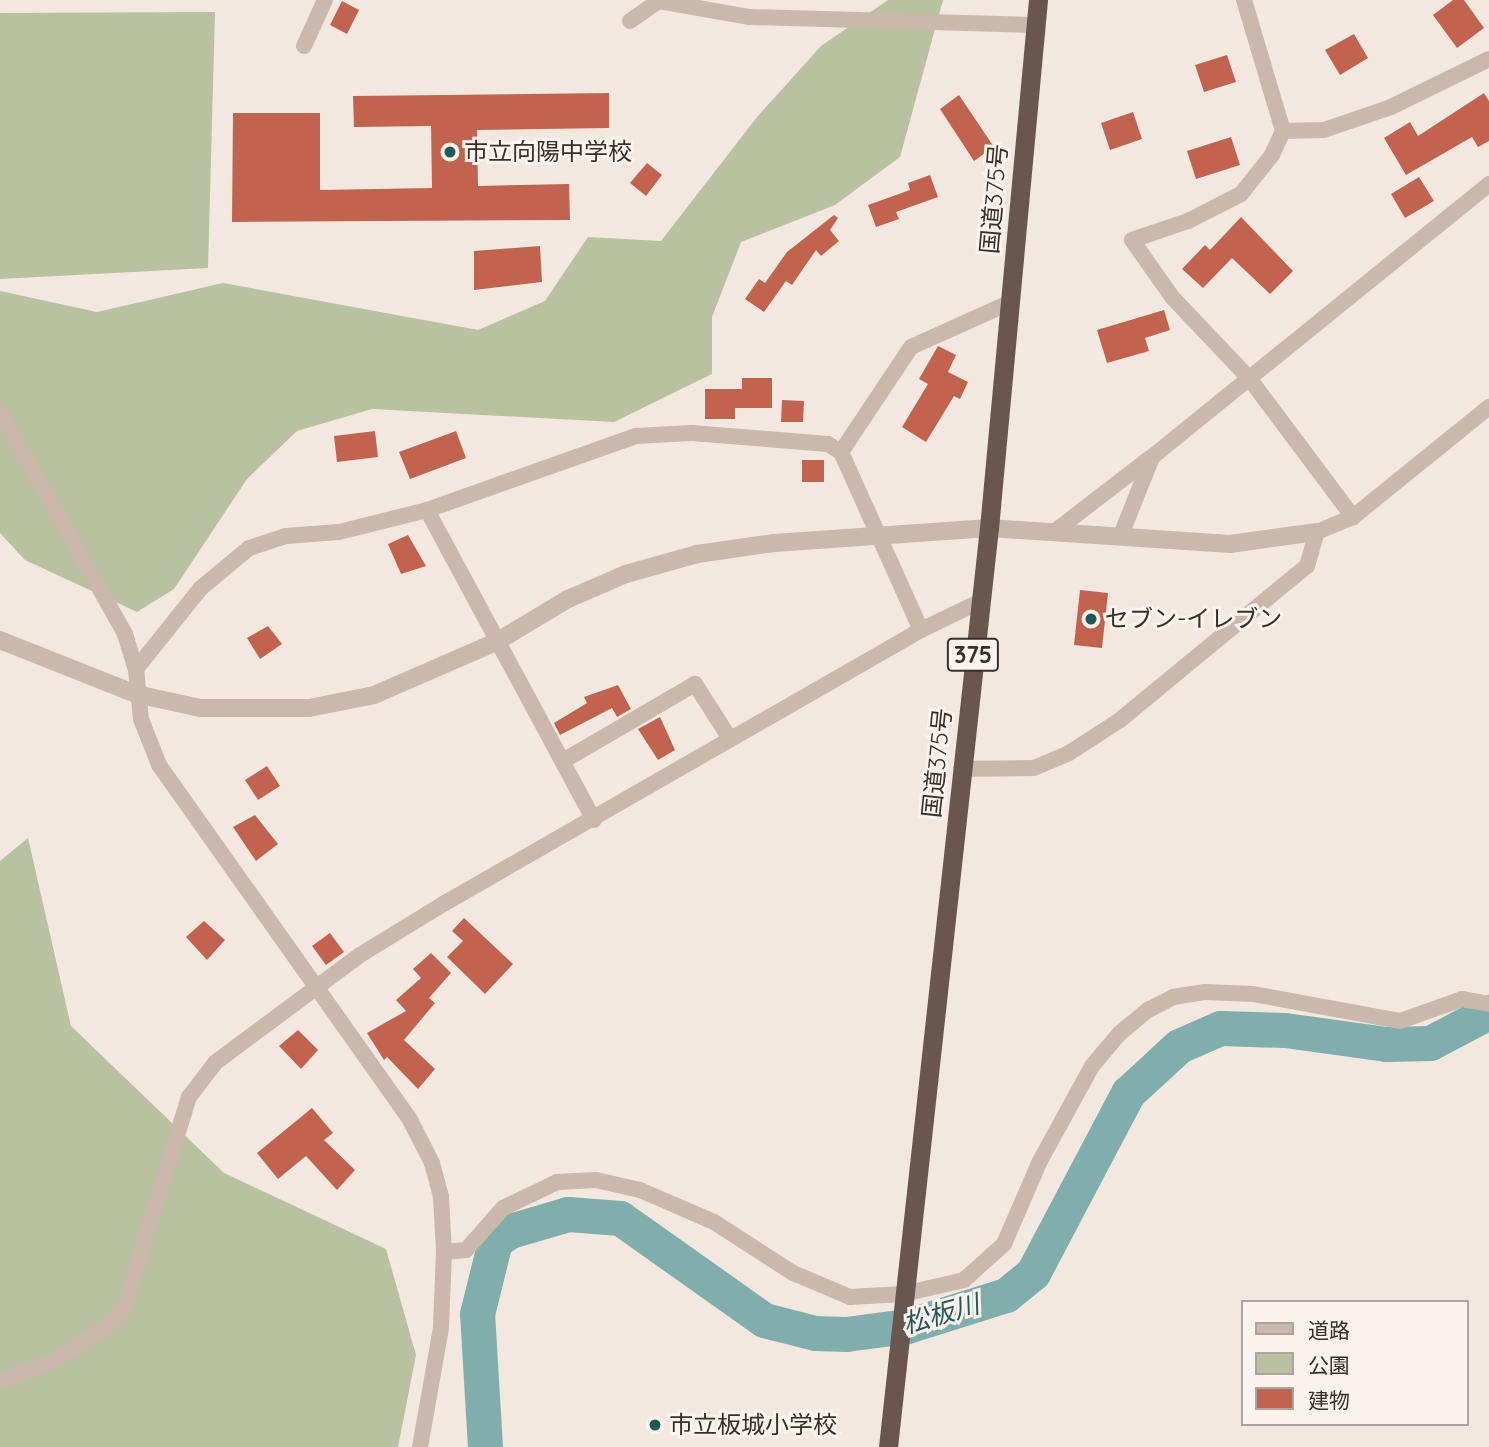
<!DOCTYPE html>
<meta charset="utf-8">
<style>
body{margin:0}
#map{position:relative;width:1489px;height:1447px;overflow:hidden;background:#f2e8e0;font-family:Quicksand,"Noto Sans JP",sans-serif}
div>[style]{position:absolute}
.green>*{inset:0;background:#b8c1a0}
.river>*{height:35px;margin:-17.5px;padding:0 17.5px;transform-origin:17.5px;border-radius:17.5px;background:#80aead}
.building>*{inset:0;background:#c1634f}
.minor>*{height:16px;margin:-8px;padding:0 8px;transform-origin:8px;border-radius:8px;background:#cab8ac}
.tertiary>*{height:18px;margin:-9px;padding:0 9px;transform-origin:9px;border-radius:9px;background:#cab8ac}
.trunk>*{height:19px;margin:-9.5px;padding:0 9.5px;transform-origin:9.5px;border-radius:9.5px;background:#69564f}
.dots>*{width:19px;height:19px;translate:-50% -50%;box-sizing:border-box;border:4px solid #faf2ec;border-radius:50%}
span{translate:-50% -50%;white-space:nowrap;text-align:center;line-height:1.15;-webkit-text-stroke:6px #faf2ec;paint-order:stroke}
.shield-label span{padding:2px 5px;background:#faf2ec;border:2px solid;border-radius:5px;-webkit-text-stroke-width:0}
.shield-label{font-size:23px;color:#382e2a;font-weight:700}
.poi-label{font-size:24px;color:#382e2a}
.left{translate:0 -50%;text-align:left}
.street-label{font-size:24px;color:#382e2a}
.water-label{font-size:26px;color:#215858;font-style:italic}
.legend{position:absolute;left:1241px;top:1300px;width:228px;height:126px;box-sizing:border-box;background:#faf2ec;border:2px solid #aca49e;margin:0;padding:9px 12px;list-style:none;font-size:21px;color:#382e2a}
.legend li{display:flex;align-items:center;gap:14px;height:35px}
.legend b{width:35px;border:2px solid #aca49e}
</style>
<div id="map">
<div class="green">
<i style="clip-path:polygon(888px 0,943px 0,900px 157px,835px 205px,741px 242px,712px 317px,712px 374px,614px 422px,372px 409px,297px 431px,247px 479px,174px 589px,137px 612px,25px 560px,0 533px,0 291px,97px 312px,223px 283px,478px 330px,545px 301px,588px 237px,661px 241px,757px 117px,821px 46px)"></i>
<i style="clip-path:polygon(215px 12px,208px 268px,0 279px,0 13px)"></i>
<i style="clip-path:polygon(28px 838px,71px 1026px,224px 1173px,386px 1249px,416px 1355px,398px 1447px,0 1447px,0 861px)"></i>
</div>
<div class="river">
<i style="left:485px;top:1447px;width:133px;rotate:-93.4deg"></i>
<i style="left:477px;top:1314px;width:75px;rotate:-76.1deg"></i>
<i style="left:495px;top:1241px;width:18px;rotate:-34deg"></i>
<i style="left:510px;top:1231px;width:60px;rotate:-16.3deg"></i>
<i style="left:568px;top:1214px;width:52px;rotate:4.4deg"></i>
<i style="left:620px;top:1218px;width:176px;rotate:35.3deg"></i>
<i style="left:764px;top:1320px;width:53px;rotate:14.3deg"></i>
<i style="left:815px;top:1333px;width:31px;rotate:2deg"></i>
<i style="left:846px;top:1334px;width:62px;rotate:-7.5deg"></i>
<i style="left:907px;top:1326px;width:104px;rotate:-17.4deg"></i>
<i style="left:1006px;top:1295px;width:35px;rotate:-39deg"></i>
<i style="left:1033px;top:1273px;width:204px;rotate:-62.2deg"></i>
<i style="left:1128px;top:1093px;width:69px;rotate:-42.7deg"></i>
<i style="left:1179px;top:1046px;width:45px;rotate:-23.7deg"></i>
<i style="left:1220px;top:1028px;width:65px;rotate:1.8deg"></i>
<i style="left:1285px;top:1030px;width:102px;rotate:7.9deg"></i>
<i style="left:1386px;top:1044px;width:44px;rotate:-1.3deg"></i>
<i style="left:1430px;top:1043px;width:67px;rotate:-27.7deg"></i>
</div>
<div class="building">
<i style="clip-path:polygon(1453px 0,1464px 0,1484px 28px,1457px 48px,1433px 15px)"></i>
<i style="clip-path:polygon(342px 1px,359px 10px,347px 34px,330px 25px)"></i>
<i style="clip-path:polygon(1354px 34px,1368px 58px,1340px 75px,1325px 50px)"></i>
<i style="clip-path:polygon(1227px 55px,1236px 82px,1204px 92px,1195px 65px)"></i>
<i style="clip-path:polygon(609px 93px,609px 128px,477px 130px,478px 186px,569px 184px,570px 220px,232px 222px,233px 113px,320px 113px,320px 190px,432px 188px,431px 126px,354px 127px,353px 96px)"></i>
<i style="clip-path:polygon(1484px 93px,1489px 101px,1489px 141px,1478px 147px,1472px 137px,1406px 175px,1384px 138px,1410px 122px,1418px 136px)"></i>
<i style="clip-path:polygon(959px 95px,994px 147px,974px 161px,940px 109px)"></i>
<i style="clip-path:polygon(1133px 112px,1142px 139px,1110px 150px,1101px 123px)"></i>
<i style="clip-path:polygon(1231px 137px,1240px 165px,1196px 179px,1187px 151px)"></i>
<i style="clip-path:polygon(647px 163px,662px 175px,646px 196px,630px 183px)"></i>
<i style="clip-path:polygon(930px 175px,938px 197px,896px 212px,899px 219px,876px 227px,868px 205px,910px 190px,908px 183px)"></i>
<i style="clip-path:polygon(1419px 177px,1434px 201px,1405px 218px,1391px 194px)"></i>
<i style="clip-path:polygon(834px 215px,838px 218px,830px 230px,839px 241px,821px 256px,816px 250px,792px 285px,786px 281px,764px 312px,745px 299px,759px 279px,765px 283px,787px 252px)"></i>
<i style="clip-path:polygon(1241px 217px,1293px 271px,1270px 294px,1232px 258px,1203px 288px,1182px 269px,1205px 245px,1210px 250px)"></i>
<i style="clip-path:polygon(540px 246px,542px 282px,474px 290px,474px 251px)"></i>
<i style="clip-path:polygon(1164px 310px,1170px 330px,1145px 338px,1149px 351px,1107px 363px,1097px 330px)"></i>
<i style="clip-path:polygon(938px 346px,956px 355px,948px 372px,968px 382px,960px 399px,954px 396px,926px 442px,902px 427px,928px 384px,919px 379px)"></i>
<i style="clip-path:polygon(742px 378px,772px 378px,772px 408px,735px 408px,735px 419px,705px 419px,705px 389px,742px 389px)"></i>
<i style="clip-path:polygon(782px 400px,804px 401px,803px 422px,781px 422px)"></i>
<i style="clip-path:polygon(375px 431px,378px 457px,337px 462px,334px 436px)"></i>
<i style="clip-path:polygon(456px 431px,466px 458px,410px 479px,399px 452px)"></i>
<i style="clip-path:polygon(802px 460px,824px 460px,824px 482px,802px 482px)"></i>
<i style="clip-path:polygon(408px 535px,426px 566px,401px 574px,388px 544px)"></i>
<i style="clip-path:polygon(1080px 590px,1108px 593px,1102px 648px,1074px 645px)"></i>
<i style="clip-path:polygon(268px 626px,282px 644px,260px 659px,247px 638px)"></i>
<i style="clip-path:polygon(618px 685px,631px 709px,617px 717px,612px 708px,560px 735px,554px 723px,587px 703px,584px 697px)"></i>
<i style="clip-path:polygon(660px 717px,675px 750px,658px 760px,638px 729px)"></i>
<i style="clip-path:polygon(267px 766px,280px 786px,258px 800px,245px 780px)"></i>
<i style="clip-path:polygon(255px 815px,278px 844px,256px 861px,233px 827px)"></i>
<i style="clip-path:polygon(464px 918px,513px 964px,485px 994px,447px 957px,463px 941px,452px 931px)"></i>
<i style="clip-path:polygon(204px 921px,225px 940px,207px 960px,186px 937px)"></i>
<i style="clip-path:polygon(330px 933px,344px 952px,326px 965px,312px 946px)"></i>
<i style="clip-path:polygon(431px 953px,451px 973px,429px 998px,435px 1003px,404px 1040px,435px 1069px,418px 1089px,387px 1057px,384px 1060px,367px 1033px,406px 1011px,396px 1000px,421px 978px,413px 969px)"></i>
<i style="clip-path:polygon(298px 1030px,318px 1050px,301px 1069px,279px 1046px)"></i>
<i style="clip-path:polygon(312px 1108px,333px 1133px,324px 1140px,355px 1170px,337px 1190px,306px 1156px,278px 1179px,257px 1153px)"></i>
</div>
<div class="minor">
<i style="left:1244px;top:0;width:137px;rotate:73.4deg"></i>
<i style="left:1283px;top:131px;width:26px;rotate:115deg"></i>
<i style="left:1272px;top:155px;width:50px;rotate:128.5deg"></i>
<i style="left:1241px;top:194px;width:59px;rotate:153deg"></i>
<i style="left:1188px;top:221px;width:59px;rotate:161.3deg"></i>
<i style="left:1132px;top:240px;width:70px;rotate:54.9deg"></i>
<i style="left:1172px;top:297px;width:112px;rotate:46.5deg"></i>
<i style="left:1249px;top:378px;width:174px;rotate:53.2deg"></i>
<i style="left:630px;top:21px;width:35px;rotate:-35deg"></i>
<i style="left:659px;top:1px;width:91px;rotate:10.1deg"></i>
<i style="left:749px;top:17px;width:286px;rotate:1.6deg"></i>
<i style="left:304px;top:46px;width:51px;rotate:-65.5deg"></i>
<i style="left:1283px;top:131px;width:41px;rotate:-1.4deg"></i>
<i style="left:1324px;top:130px;width:71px;rotate:-18.9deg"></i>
<i style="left:1391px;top:107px;width:109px;rotate:-26.1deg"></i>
<i style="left:0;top:412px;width:255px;rotate:60.6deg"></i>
<i style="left:125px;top:634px;width:37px;rotate:73deg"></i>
<i style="left:136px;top:669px;width:50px;rotate:84.3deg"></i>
<i style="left:141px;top:719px;width:49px;rotate:68.6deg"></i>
<i style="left:159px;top:765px;width:435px;rotate:54.7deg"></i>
<i style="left:410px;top:1120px;width:48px;rotate:62.9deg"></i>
<i style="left:432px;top:1163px;width:35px;rotate:75deg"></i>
<i style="left:441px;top:1197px;width:55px;rotate:86.9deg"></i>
<i style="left:444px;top:1252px;width:76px;rotate:92.3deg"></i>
<i style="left:441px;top:1328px;width:121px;rotate:100deg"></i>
<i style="left:841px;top:452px;width:126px;rotate:-56.3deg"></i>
<i style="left:911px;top:347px;width:107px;rotate:-24.2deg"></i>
<i style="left:427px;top:510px;width:352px;rotate:61.7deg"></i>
<i style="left:1054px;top:532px;width:121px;rotate:-37.6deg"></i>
<i style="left:1121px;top:535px;width:84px;rotate:-68.3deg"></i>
<i style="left:1152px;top:457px;width:434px;rotate:-39deg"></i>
<i style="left:136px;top:669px;width:104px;rotate:-51.3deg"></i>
<i style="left:201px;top:588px;width:62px;rotate:-39.8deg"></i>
<i style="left:249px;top:548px;width:39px;rotate:-18deg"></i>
<i style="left:286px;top:536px;width:53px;rotate:-4.3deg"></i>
<i style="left:339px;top:532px;width:91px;rotate:-14deg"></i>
<i style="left:427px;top:510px;width:222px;rotate:-19.5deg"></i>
<i style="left:636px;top:436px;width:56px;rotate:-3.1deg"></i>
<i style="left:692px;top:433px;width:136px;rotate:4.6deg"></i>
<i style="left:828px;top:444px;width:15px;rotate:32deg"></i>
<i style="left:841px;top:452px;width:195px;rotate:65.8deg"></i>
<i style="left:563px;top:761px;width:153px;rotate:-30.3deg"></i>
<i style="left:695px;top:684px;width:65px;rotate:57.5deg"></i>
<i style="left:961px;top:769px;width:73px;rotate:-0.8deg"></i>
<i style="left:1034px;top:768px;width:38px;rotate:-23deg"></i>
<i style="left:1069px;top:753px;width:61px;rotate:-32.9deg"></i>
<i style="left:1120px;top:720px;width:242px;rotate:-39.5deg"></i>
<i style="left:1307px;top:566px;width:35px;rotate:-74deg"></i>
<i style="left:1317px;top:532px;width:39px;rotate:-23deg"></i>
<i style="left:1353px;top:517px;width:175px;rotate:-39deg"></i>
<i style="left:444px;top:1252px;width:22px;rotate:-5deg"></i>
<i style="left:466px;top:1250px;width:56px;rotate:-48.6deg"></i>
<i style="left:503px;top:1208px;width:60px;rotate:-25.7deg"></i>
<i style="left:557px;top:1182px;width:39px;rotate:-3deg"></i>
<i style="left:596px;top:1180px;width:45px;rotate:12.8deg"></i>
<i style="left:640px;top:1190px;width:81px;rotate:23.4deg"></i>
<i style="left:714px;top:1222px;width:94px;rotate:32.8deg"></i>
<i style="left:793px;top:1273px;width:62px;rotate:22.8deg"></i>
<i style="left:850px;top:1297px;width:53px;rotate:-3.2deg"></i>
<i style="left:903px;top:1294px;width:63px;rotate:-12.9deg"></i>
<i style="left:964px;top:1280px;width:54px;rotate:-42deg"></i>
<i style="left:1004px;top:1244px;width:90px;rotate:-66.6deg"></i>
<i style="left:1040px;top:1161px;width:108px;rotate:-61.3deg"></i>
<i style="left:1092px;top:1066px;width:42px;rotate:-49.8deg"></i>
<i style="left:1119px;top:1034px;width:38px;rotate:-40deg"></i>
<i style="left:1148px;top:1010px;width:28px;rotate:-27deg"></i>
<i style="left:1173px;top:997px;width:32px;rotate:-9deg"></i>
<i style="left:1205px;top:992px;width:48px;rotate:2.4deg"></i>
<i style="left:1253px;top:994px;width:149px;rotate:10.4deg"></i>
<i style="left:1400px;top:1021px;width:66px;rotate:-19.5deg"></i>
<i style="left:1462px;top:999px;width:27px;rotate:10deg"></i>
<i style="left:0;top:1381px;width:55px;rotate:-20.1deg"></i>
<i style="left:52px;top:1362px;width:69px;rotate:-32.5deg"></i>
<i style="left:110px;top:1325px;width:22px;rotate:-51deg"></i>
<i style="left:124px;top:1308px;width:221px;rotate:-72.9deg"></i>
<i style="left:189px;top:1097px;width:44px;rotate:-52.4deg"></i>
<i style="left:216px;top:1062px;width:179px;rotate:-36.6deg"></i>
<i style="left:360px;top:955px;width:100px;rotate:-31.5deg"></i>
<i style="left:445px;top:903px;width:549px;rotate:-29.84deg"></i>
<i style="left:921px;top:630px;width:64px;rotate:-25.8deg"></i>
</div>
<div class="tertiary">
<i style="left:0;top:640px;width:146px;rotate:21.7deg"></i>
<i style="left:136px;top:694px;width:66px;rotate:12.3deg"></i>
<i style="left:200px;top:708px;width:109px"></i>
<i style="left:309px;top:708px;width:66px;rotate:-11.3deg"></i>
<i style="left:374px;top:695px;width:135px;rotate:-23.5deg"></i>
<i style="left:498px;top:641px;width:82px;rotate:-31deg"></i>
<i style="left:568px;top:599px;width:63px;rotate:-23.3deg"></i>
<i style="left:626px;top:574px;width:74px;rotate:-15.7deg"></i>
<i style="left:697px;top:554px;width:78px;rotate:-8.1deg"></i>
<i style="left:774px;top:543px;width:216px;rotate:-4deg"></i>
<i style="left:989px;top:528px;width:242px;rotate:3.8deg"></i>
<i style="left:1230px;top:544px;width:88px;rotate:-7.9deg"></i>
</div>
<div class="trunk">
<i style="left:888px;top:1447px;width:925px;rotate:-83.73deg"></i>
<i style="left:989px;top:528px;width:530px;rotate:-84.7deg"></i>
</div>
<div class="dots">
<i style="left:450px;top:152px;background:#215858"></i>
<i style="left:1091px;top:619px;background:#215858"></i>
<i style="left:655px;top:1425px;background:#215858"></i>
</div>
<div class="shield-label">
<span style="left:973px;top:655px">375</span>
</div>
<div class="poi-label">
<span class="left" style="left:464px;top:152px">市立向陽中学校</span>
<span class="left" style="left:1105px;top:619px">セブン-イレブン</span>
<span class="left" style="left:669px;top:1425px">市立板城小学校</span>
</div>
<div class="street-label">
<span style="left:994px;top:199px;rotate:-85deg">国道375号</span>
<span style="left:937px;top:763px;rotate:-84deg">国道375号</span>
</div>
<div class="water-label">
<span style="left:941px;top:1314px;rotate:-16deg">松板川</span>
</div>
<ul class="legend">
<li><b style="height:9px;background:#cab8ac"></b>道路</li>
<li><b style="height:19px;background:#b8c1a0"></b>公園</li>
<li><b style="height:19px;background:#c1634f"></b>建物</li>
</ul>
</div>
